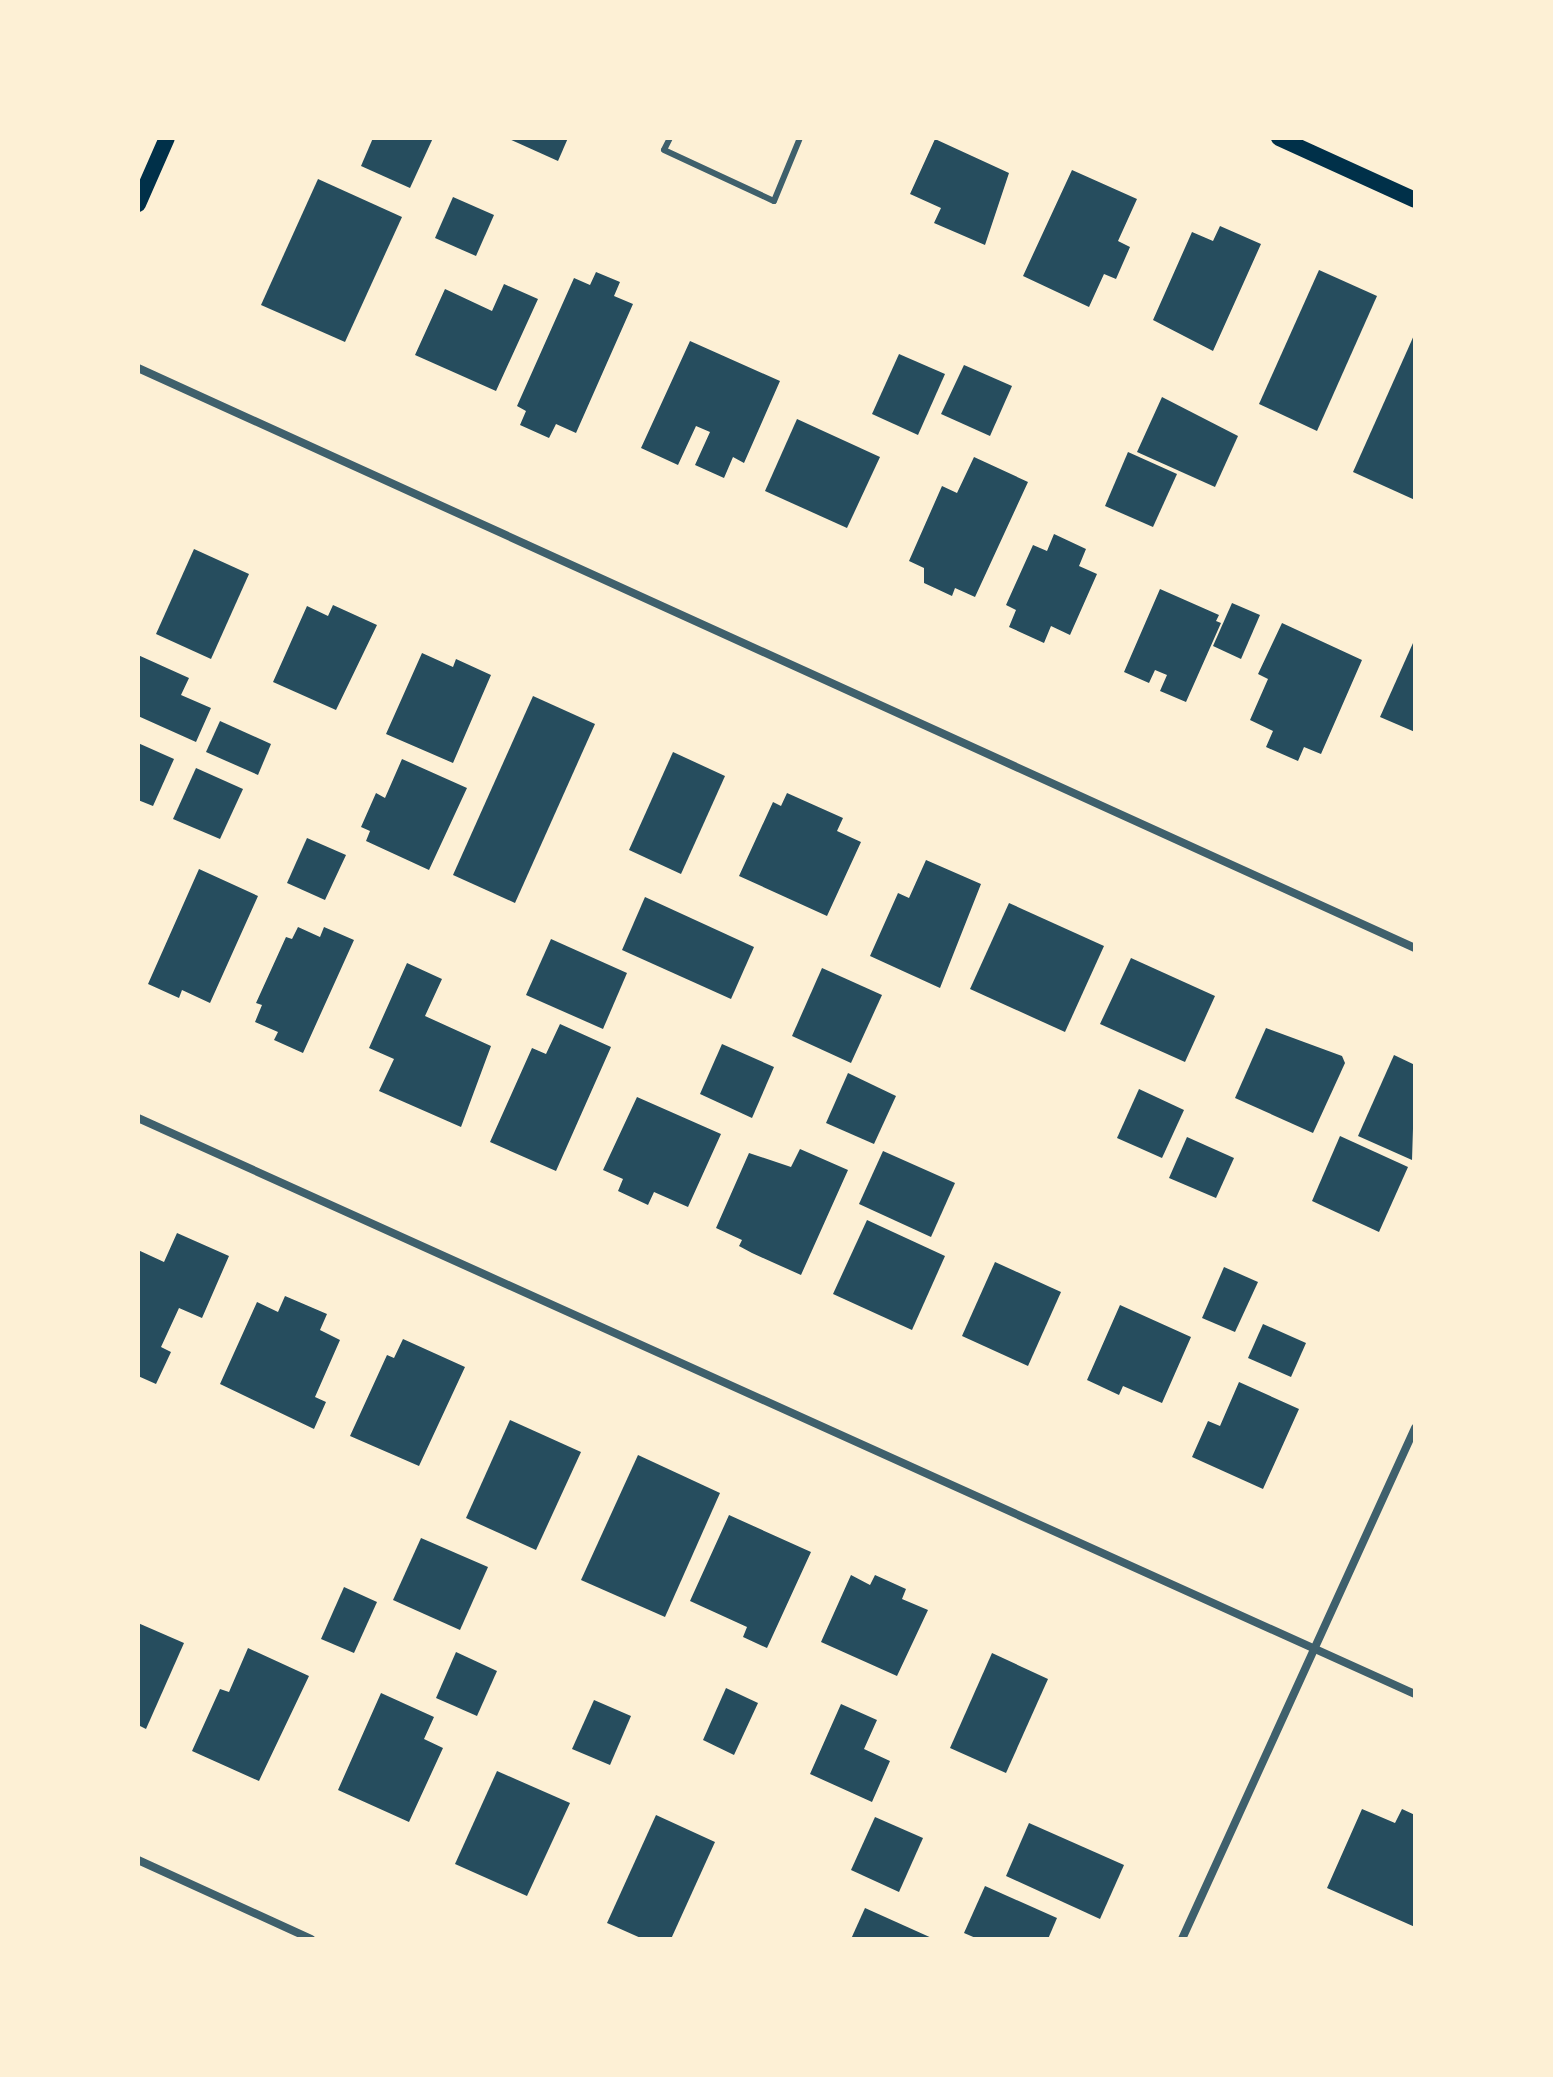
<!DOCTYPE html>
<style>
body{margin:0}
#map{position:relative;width:1553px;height:2077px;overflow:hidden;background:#fdf0d5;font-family:"PT Sans Narrow",sans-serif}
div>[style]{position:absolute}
.building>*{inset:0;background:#264d5e}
.service>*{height:6px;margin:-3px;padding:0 3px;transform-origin:3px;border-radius:3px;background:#3f606c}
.minor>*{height:8px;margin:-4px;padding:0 4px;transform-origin:4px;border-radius:4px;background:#3f606c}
.secondary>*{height:16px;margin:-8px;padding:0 8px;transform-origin:8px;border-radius:8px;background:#003049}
span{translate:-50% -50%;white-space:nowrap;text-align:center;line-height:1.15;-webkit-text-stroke:6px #fdf0d5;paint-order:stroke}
.frame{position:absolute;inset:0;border:140px solid #fdf0d5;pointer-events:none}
</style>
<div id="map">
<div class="building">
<i style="clip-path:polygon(373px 138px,433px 138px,410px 188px,361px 166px)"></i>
<i style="clip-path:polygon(507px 138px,568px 138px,558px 161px)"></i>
<i style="clip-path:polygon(935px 139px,1009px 173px,985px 245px,934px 223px,941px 208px,910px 194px)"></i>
<i style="clip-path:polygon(1072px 170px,1137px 199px,1118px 241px,1130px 247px,1116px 279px,1104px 274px,1089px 307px,1023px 276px)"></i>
<i style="clip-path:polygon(318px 179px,402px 217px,345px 342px,261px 305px)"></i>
<i style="clip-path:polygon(453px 197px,494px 215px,476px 256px,435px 238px)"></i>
<i style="clip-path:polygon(1220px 226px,1261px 244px,1213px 351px,1153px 320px,1192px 232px,1213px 241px)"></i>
<i style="clip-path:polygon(1319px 270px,1377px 296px,1317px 431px,1259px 404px)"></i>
<i style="clip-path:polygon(596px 272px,620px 282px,614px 296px,633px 304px,576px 433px,556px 424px,549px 438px,520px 425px,526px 411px,517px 406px,574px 278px,590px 285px)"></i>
<i style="clip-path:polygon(504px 284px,538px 299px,496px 391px,415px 355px,445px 289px,492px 311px)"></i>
<i style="clip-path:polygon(1415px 333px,1415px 500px,1353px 472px)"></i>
<i style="clip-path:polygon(690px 341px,780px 381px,744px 463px,733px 457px,724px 478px,695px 465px,710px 432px,696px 426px,678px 465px,641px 448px)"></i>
<i style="clip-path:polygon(899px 354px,945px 374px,918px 435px,872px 414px)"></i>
<i style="clip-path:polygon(964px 365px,1012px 386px,990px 436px,941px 414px)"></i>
<i style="clip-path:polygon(1162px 397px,1238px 436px,1215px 487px,1137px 452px)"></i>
<i style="clip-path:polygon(797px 419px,880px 457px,847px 528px,765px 491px)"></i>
<i style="clip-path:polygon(1128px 452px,1177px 474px,1153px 527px,1105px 506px)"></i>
<i style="clip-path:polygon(974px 457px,1028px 482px,975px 597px,955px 588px,952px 596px,924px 583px,924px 568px,909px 561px,942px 486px,957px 493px)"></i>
<i style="clip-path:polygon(1054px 534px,1086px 549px,1079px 566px,1097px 574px,1070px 635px,1051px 626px,1044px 643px,1009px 627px,1016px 610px,1006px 605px,1033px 545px,1047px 551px)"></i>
<i style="clip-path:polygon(194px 549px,249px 574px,211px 659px,156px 634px)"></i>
<i style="clip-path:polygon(1160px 589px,1219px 615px,1216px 621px,1221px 623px,1186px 702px,1160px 691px,1167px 675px,1155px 670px,1149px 683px,1124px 672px)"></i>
<i style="clip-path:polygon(1232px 603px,1260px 615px,1241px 659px,1213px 646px)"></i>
<i style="clip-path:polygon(333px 605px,377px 625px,336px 710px,273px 682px,307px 606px,328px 616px)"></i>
<i style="clip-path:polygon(1282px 623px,1362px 660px,1321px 754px,1304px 747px,1298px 761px,1266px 747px,1273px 731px,1250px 720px,1268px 679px,1258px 674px)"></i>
<i style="clip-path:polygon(1413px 643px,1415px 644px,1415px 732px,1380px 717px)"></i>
<i style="clip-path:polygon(422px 653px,453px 667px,456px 659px,491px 675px,453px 763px,386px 734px)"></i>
<i style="clip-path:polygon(138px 655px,189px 678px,181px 695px,211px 708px,196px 742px,138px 716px)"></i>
<i style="clip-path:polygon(533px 696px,595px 724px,515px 903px,453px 875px)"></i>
<i style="clip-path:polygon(220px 721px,271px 744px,258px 775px,206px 752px)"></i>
<i style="clip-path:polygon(138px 743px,174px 759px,153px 806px,138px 800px)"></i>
<i style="clip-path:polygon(673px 752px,725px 776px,681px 874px,629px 850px)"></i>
<i style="clip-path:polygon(402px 759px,467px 788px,429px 870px,366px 841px,370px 831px,361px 827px,376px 793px,385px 798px)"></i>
<i style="clip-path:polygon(196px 768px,243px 789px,220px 839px,173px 819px)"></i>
<i style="clip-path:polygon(787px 793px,843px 818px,837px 831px,861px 842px,827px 916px,739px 876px,773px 802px,781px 806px)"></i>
<i style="clip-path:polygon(307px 838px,346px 855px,325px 900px,287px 883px)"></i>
<i style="clip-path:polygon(926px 860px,981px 884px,940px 988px,870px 956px,898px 893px,909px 898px)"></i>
<i style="clip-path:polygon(199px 869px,258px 896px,210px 1003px,182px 990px,179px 998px,148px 984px)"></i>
<i style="clip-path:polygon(645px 897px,754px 947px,731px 999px,622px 950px)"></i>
<i style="clip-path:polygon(1009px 903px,1104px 946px,1065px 1032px,970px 989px)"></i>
<i style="clip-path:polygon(298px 927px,320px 937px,324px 927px,354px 940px,303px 1053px,274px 1040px,278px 1032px,255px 1022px,262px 1005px,256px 1003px,286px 937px,292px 939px)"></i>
<i style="clip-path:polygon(551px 939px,627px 973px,603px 1029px,526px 995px)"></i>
<i style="clip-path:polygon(1131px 958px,1215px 996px,1185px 1062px,1100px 1024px)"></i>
<i style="clip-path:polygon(407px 963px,442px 979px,425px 1016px,491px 1046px,461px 1127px,379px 1091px,394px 1059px,369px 1048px)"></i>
<i style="clip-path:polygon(822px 968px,882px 995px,851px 1063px,792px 1036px)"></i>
<i style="clip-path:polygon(560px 1024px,611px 1047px,556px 1171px,490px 1142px,532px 1048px,546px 1054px)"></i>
<i style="clip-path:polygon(1266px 1028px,1342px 1056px,1345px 1063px,1313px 1133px,1235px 1098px)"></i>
<i style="clip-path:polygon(722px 1044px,774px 1067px,752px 1118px,700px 1094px)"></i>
<i style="clip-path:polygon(1394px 1055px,1415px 1065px,1412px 1160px,1358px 1136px)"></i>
<i style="clip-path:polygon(848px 1073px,896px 1096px,874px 1144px,826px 1123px)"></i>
<i style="clip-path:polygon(1139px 1089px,1184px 1110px,1162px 1158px,1117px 1138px)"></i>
<i style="clip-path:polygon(637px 1097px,721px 1134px,688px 1207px,654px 1192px,648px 1205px,618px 1191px,623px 1179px,603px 1170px)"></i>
<i style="clip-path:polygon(1340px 1136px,1408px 1167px,1379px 1232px,1312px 1201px)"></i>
<i style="clip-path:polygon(1187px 1137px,1234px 1158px,1216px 1198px,1169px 1178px)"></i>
<i style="clip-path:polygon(800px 1149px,848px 1170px,801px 1275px,752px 1253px,739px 1246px,742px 1240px,716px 1228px,749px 1153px,791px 1167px)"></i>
<i style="clip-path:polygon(883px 1151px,955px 1183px,931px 1237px,859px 1204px)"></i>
<i style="clip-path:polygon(867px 1220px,945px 1256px,912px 1330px,833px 1294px)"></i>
<i style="clip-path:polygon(177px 1233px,229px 1256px,202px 1318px,179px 1308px,161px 1347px,171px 1352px,156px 1384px,138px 1376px,138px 1250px,164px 1262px)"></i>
<i style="clip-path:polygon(995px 1262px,1061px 1292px,1028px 1366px,962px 1336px)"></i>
<i style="clip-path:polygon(1224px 1267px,1258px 1282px,1235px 1332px,1202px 1318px)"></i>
<i style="clip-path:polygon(285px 1296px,327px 1314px,320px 1330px,340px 1340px,315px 1397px,326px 1402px,314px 1429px,220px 1384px,257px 1302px,278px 1312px)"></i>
<i style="clip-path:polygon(1120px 1305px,1191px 1337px,1162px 1403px,1123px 1386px,1119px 1395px,1087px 1380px)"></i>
<i style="clip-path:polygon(1263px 1324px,1306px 1343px,1291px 1377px,1248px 1358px)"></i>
<i style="clip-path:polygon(403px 1339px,465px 1367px,419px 1466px,350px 1436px,387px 1355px,394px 1358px)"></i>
<i style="clip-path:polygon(1239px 1382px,1299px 1409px,1263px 1489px,1192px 1457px,1208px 1421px,1220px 1426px)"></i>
<i style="clip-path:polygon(510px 1420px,581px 1452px,536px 1550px,466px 1518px)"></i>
<i style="clip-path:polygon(638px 1455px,720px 1493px,665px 1617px,581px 1580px)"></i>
<i style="clip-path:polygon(729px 1515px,811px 1552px,767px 1648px,743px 1637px,747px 1627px,690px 1601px)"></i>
<i style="clip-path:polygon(421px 1538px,488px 1567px,460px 1630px,393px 1600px)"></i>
<i style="clip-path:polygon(851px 1575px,870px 1585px,875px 1575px,906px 1589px,902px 1599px,928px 1610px,897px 1676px,821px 1642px)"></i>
<i style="clip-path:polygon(344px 1587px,377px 1602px,354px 1653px,321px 1639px)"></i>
<i style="clip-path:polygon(138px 1623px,184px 1643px,146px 1729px,138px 1725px)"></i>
<i style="clip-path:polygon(248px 1648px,309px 1676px,259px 1781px,192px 1751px,220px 1689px,229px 1692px)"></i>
<i style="clip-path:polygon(456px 1652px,497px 1671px,477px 1716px,436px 1698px)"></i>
<i style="clip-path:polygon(992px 1653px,1048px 1679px,1006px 1773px,950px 1748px)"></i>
<i style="clip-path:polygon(726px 1688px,758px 1703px,734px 1755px,703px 1740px)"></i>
<i style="clip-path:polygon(381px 1693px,434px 1717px,424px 1739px,443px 1748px,409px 1822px,338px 1790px)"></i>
<i style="clip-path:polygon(594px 1700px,631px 1716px,610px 1765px,572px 1749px)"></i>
<i style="clip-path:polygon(841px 1704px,877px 1720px,864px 1749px,890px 1761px,872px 1802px,810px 1774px)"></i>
<i style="clip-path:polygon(497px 1771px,570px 1803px,527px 1896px,455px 1864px)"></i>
<i style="clip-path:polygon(1362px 1809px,1395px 1823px,1402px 1809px,1415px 1815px,1415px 1927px,1327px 1888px)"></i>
<i style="clip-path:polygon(656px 1815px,715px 1842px,671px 1939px,643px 1939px,607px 1923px)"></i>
<i style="clip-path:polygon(875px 1817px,923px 1838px,899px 1892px,851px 1870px)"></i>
<i style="clip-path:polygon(1029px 1823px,1124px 1865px,1100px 1919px,1006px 1876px)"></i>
<i style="clip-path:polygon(985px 1886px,1057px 1918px,1048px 1939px,978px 1939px,964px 1933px)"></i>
<i style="clip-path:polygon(865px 1908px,934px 1939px,851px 1939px)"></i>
</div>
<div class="service">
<i style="left:670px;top:138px;width:13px;rotate:117deg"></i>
<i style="left:664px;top:150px;width:121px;rotate:24.9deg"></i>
<i style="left:774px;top:201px;width:68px;rotate:-67.6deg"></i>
</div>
<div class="minor">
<i style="left:138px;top:368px;width:1403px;rotate:24.43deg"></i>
<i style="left:138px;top:1118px;width:1401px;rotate:24.28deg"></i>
<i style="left:138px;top:1860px;width:190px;rotate:24.5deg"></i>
<i style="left:1182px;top:1939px;width:562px;rotate:-65.49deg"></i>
</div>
<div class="secondary">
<i style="left:1279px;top:138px;width:149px;rotate:24.5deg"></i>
<i style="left:138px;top:204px;width:72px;rotate:-66.3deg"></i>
</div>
<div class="frame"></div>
</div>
